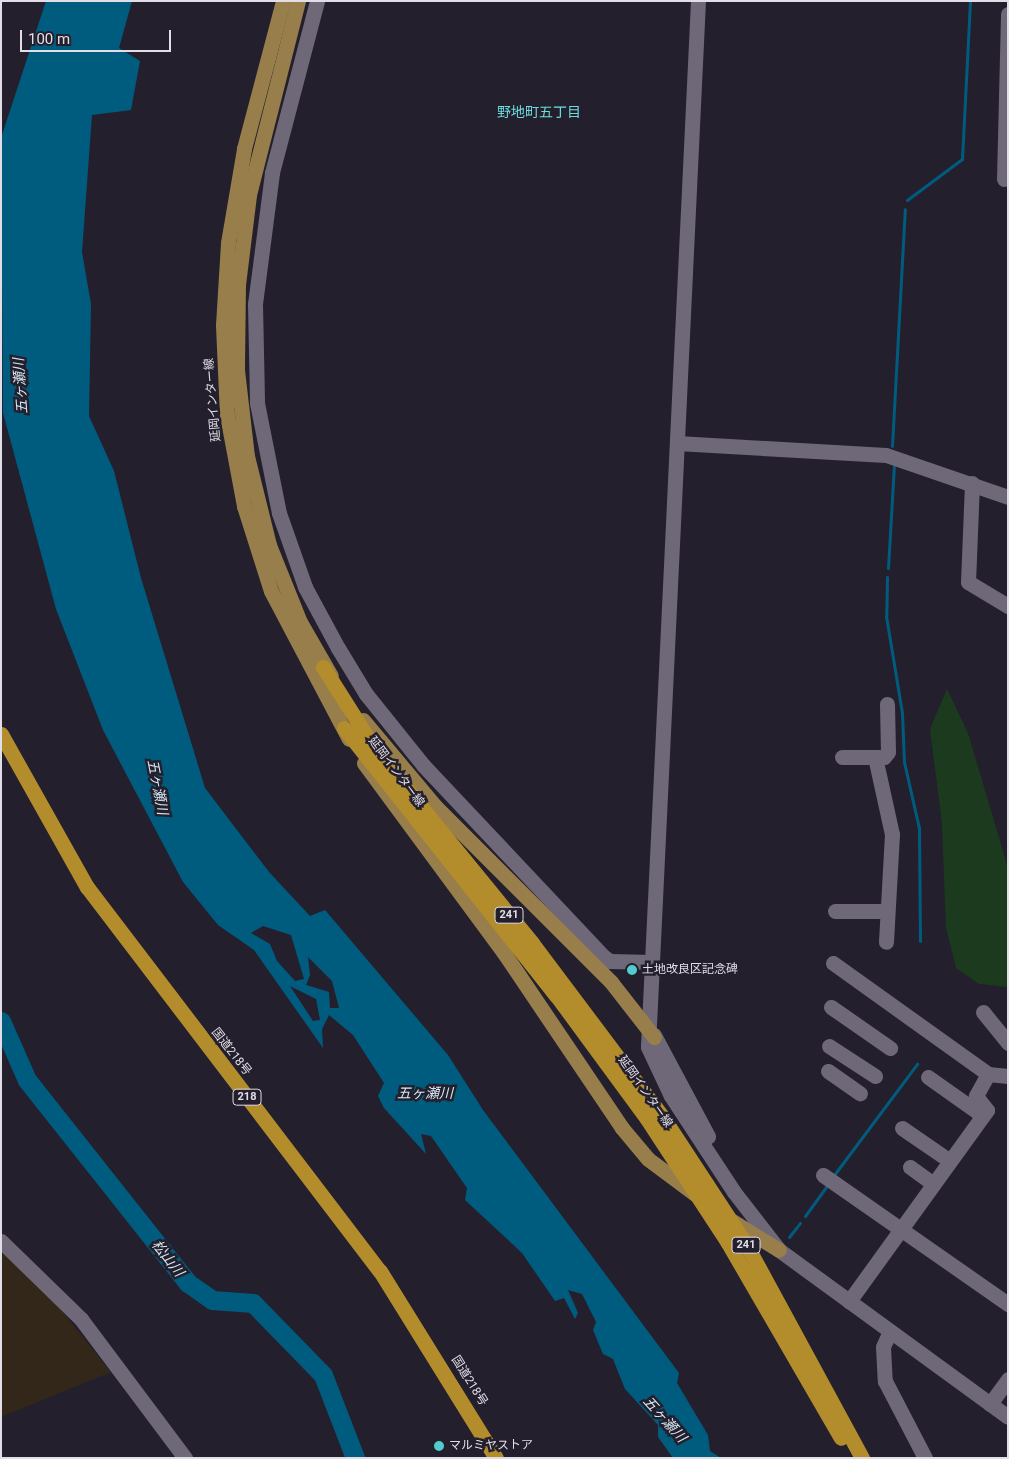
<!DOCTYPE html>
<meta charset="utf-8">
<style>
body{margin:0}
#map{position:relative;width:1009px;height:1459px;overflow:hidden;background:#241f2d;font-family:Roboto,"Noto Sans JP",sans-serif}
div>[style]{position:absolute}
.education>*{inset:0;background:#322718}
.green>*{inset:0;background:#1b3a1e}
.water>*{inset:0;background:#005c7f}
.stream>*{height:3px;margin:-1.5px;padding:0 1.5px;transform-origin:1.5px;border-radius:1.5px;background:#005c7f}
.river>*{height:19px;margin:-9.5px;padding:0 9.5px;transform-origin:9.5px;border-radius:9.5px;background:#005c7f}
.minor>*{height:15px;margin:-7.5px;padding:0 7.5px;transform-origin:7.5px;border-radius:7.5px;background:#6e6879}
.major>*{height:15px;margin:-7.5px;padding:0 7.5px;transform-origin:7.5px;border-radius:7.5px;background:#977e4b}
.highway>*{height:15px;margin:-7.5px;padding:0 7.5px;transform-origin:7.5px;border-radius:7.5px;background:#b38d2c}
.dots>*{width:14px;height:14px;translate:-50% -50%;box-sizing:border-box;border:2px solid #241f2d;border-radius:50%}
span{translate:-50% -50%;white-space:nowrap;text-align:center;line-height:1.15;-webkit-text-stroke:5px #241f2d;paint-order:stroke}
.shield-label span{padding:1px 4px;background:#241f2d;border:1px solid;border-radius:4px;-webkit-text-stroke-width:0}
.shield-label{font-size:11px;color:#e1dee8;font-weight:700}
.street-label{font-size:12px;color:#e1dee8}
.poi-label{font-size:12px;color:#e1dee8}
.left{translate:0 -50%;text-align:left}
.neighbourhood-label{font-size:14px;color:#6edadb}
.water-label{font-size:14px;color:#d4e7f1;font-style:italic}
.frame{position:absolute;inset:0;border:2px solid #e1dee8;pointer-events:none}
.scale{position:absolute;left:20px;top:30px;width:151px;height:22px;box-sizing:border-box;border:2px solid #e1dee8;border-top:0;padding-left:6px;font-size:15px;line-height:18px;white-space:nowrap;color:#e1dee8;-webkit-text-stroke:4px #241f2d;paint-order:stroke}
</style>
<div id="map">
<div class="education">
<i style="clip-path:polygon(1px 1246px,49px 1295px,111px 1372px,1px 1417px)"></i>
</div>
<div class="green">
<i style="clip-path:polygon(947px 689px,968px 733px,1008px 868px,1008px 987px,979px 984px,956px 968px,946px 928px,942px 824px,930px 729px)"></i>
</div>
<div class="water">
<i style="clip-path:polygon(evenodd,46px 1px,132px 1px,119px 48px,140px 61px,131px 110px,92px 115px,82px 252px,91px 304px,89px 416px,114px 471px,141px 578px,205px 788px,269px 872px,310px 916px,325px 910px,448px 1055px,483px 1110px,679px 1373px,677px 1383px,708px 1435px,710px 1451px,721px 1458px,673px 1458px,658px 1437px,658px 1425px,625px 1389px,613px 1359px,603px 1354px,593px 1330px,596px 1322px,582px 1294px,568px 1290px,578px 1313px,575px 1319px,564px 1298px,555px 1301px,522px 1253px,465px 1200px,467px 1188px,431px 1136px,421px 1134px,426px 1154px,384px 1108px,378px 1096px,384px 1083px,353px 1035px,329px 1015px,322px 1029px,323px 1048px,254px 950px,218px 925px,183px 882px,103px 730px,56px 609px,3px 413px,1px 138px,46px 1px,263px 926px,291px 935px,304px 979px,295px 981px,277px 961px,270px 944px,251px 933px,263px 926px,46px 1px,308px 957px,332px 981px,339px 1008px,330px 1008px,329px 992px,306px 985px,310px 975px,308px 957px,46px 1px,290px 986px,316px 999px,320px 1020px,313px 1021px,290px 986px)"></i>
</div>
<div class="stream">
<i style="left:907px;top:200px;width:69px;rotate:-36.7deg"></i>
<i style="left:962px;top:159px;width:158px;rotate:-87.1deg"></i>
<i style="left:892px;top:446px;width:237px;rotate:-86.9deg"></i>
<i style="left:888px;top:568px;width:103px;rotate:-86.7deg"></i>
<i style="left:887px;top:577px;width:39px;rotate:91deg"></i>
<i style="left:886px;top:616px;width:98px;rotate:80.6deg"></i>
<i style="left:902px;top:713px;width:49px;rotate:87.7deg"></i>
<i style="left:904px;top:762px;width:68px;rotate:77.2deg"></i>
<i style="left:919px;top:828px;width:113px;rotate:89.5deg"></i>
<i style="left:834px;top:1175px;width:139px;rotate:-53.2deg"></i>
<i style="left:805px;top:1216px;width:39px;rotate:-54deg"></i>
<i style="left:789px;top:1237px;width:18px;rotate:-52deg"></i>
</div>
<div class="river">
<i style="left:1px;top:1021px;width:64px;rotate:66.2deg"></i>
<i style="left:27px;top:1080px;width:259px;rotate:51.6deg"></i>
<i style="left:188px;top:1283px;width:29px;rotate:35deg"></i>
<i style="left:212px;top:1300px;width:41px;rotate:4.2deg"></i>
<i style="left:253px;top:1303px;width:100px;rotate:45.8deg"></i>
<i style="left:323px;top:1375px;width:89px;rotate:68.9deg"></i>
</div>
<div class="minor">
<i style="left:317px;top:1px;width:178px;rotate:104.7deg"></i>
<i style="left:272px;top:173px;width:132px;rotate:97.4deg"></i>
<i style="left:255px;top:304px;width:99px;rotate:88.8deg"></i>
<i style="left:257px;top:403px;width:112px;rotate:78.7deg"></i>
<i style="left:279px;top:513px;width:78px;rotate:70.6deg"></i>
<i style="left:305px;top:587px;width:69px;rotate:61.6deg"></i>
<i style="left:338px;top:648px;width:54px;rotate:58.7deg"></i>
<i style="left:366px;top:694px;width:91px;rotate:51.2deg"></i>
<i style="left:423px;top:765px;width:264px;rotate:46.7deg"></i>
<i style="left:604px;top:957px;width:7px;rotate:34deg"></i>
<i style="left:610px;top:961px;width:42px;rotate:1.4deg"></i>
<i style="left:698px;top:1px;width:1047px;rotate:92.74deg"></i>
<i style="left:648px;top:1047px;width:54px;rotate:64.9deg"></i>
<i style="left:671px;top:1096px;width:115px;rotate:56.7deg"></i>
<i style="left:734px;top:1192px;width:73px;rotate:52.2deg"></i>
<i style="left:779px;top:1250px;width:283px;rotate:36.1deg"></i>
<i style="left:1004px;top:179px;width:165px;rotate:-88.6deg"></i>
<i style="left:677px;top:443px;width:209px;rotate:3.3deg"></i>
<i style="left:886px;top:455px;width:129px;rotate:19deg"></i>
<i style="left:972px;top:483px;width:99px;rotate:92.3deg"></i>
<i style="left:968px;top:582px;width:47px;rotate:31deg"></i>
<i style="left:842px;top:757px;width:42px"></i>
<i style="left:884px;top:757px;width:6px;rotate:-51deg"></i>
<i style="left:888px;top:752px;width:48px;rotate:-91.2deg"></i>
<i style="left:875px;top:757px;width:79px;rotate:77.6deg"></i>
<i style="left:892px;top:834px;width:108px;rotate:93.2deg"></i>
<i style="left:835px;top:911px;width:51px"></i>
<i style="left:833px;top:963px;width:191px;rotate:35.6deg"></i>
<i style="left:988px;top:1074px;width:25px;rotate:119deg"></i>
<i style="left:976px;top:1096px;width:18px;rotate:52deg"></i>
<i style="left:987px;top:1110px;width:236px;rotate:125.8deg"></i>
<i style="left:831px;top:1007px;width:72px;rotate:34.8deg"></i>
<i style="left:983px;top:1012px;width:40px;rotate:51deg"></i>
<i style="left:654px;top:1035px;width:115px;rotate:61.9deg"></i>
<i style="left:829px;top:1046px;width:55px;rotate:33.1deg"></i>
<i style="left:828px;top:1071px;width:39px;rotate:35deg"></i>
<i style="left:988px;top:1074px;width:20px;rotate:6deg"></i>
<i style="left:928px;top:1077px;width:67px;rotate:35.3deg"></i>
<i style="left:902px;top:1128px;width:58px;rotate:34.5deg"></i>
<i style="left:910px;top:1167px;width:29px;rotate:36deg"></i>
<i style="left:823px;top:1175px;width:226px;rotate:34.9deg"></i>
<i style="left:1px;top:1241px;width:112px;rotate:44.3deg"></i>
<i style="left:81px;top:1319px;width:174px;rotate:53.2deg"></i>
<i style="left:890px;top:1331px;width:17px;rotate:114deg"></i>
<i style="left:883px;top:1347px;width:34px;rotate:87deg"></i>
<i style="left:885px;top:1381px;width:87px;rotate:62.5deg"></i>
<i style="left:990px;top:1404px;width:31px;rotate:-54deg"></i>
</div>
<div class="major">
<i style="left:283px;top:1px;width:153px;rotate:104.8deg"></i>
<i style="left:244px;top:149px;width:95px;rotate:99.7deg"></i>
<i style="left:228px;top:243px;width:82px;rotate:93.5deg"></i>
<i style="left:223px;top:325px;width:90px;rotate:87.5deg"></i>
<i style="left:227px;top:415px;width:93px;rotate:79.4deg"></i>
<i style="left:244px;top:506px;width:89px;rotate:72.4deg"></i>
<i style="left:271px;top:591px;width:167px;rotate:62.2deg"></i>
<i style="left:298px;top:1px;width:200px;rotate:104.2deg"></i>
<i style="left:249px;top:195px;width:90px;rotate:97deg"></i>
<i style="left:238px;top:284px;width:86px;rotate:90.7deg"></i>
<i style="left:237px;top:370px;width:87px;rotate:83.4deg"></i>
<i style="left:247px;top:456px;width:92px;rotate:76.1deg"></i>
<i style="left:269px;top:545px;width:83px;rotate:68.1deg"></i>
<i style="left:300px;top:622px;width:62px;rotate:60.1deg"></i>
<i style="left:363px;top:720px;width:112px;rotate:50.1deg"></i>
<i style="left:435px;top:806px;width:249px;rotate:45deg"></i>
<i style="left:611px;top:982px;width:70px;rotate:52deg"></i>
<i style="left:364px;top:763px;width:236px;rotate:53.6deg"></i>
<i style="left:504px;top:953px;width:211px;rotate:56deg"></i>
<i style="left:622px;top:1128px;width:40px;rotate:50deg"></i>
<i style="left:648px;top:1159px;width:59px;rotate:36.7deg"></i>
<i style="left:732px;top:1221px;width:55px;rotate:31.7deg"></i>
</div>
<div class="highway">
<i style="left:323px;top:667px;width:103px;rotate:57.7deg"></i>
<i style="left:378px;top:754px;width:244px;rotate:50.8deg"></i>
<i style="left:532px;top:943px;width:220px;rotate:53.1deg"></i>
<i style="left:664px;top:1119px;width:152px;rotate:56.8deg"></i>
<i style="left:747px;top:1246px;width:241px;rotate:61.5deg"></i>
<i style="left:344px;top:728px;width:341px;rotate:51.6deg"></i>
<i style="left:556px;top:995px;width:154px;rotate:53.7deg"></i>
<i style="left:647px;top:1119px;width:148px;rotate:56.8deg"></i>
<i style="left:728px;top:1243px;width:225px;rotate:59.9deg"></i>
<i style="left:1px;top:734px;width:176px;rotate:60.7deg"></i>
<i style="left:87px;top:887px;width:483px;rotate:52.7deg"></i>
<i style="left:380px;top:1271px;width:220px;rotate:58.2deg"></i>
</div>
<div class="dots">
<i style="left:632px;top:970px;background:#52cdce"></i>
<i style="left:439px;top:1446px;background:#52cdce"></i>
</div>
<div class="shield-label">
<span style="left:509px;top:915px">241</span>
<span style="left:247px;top:1097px">218</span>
<span style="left:746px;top:1245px">241</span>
</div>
<div class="street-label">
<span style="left:213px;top:400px;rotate:-95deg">延岡インター線</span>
<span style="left:396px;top:772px;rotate:53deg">延岡インター線</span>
<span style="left:231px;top:1052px;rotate:52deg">国道218号</span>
<span style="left:645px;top:1092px;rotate:55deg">延岡インター線</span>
<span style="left:469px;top:1381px;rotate:58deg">国道218号</span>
</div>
<div class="poi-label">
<span class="left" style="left:642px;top:970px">土地改良区記念碑</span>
<span class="left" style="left:449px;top:1446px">マルミヤストア</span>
</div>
<div class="neighbourhood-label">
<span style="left:539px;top:112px">野地町五丁目</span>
</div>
<div class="water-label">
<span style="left:20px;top:386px;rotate:-94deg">五ヶ瀬川</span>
<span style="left:158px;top:787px;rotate:79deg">五ヶ瀬川</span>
<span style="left:425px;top:1093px">五ヶ瀬川</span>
<span style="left:168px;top:1258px;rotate:52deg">松山川</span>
<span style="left:665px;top:1419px;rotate:48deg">五ヶ瀬川</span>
</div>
<div class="frame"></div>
<div class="scale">100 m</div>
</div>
